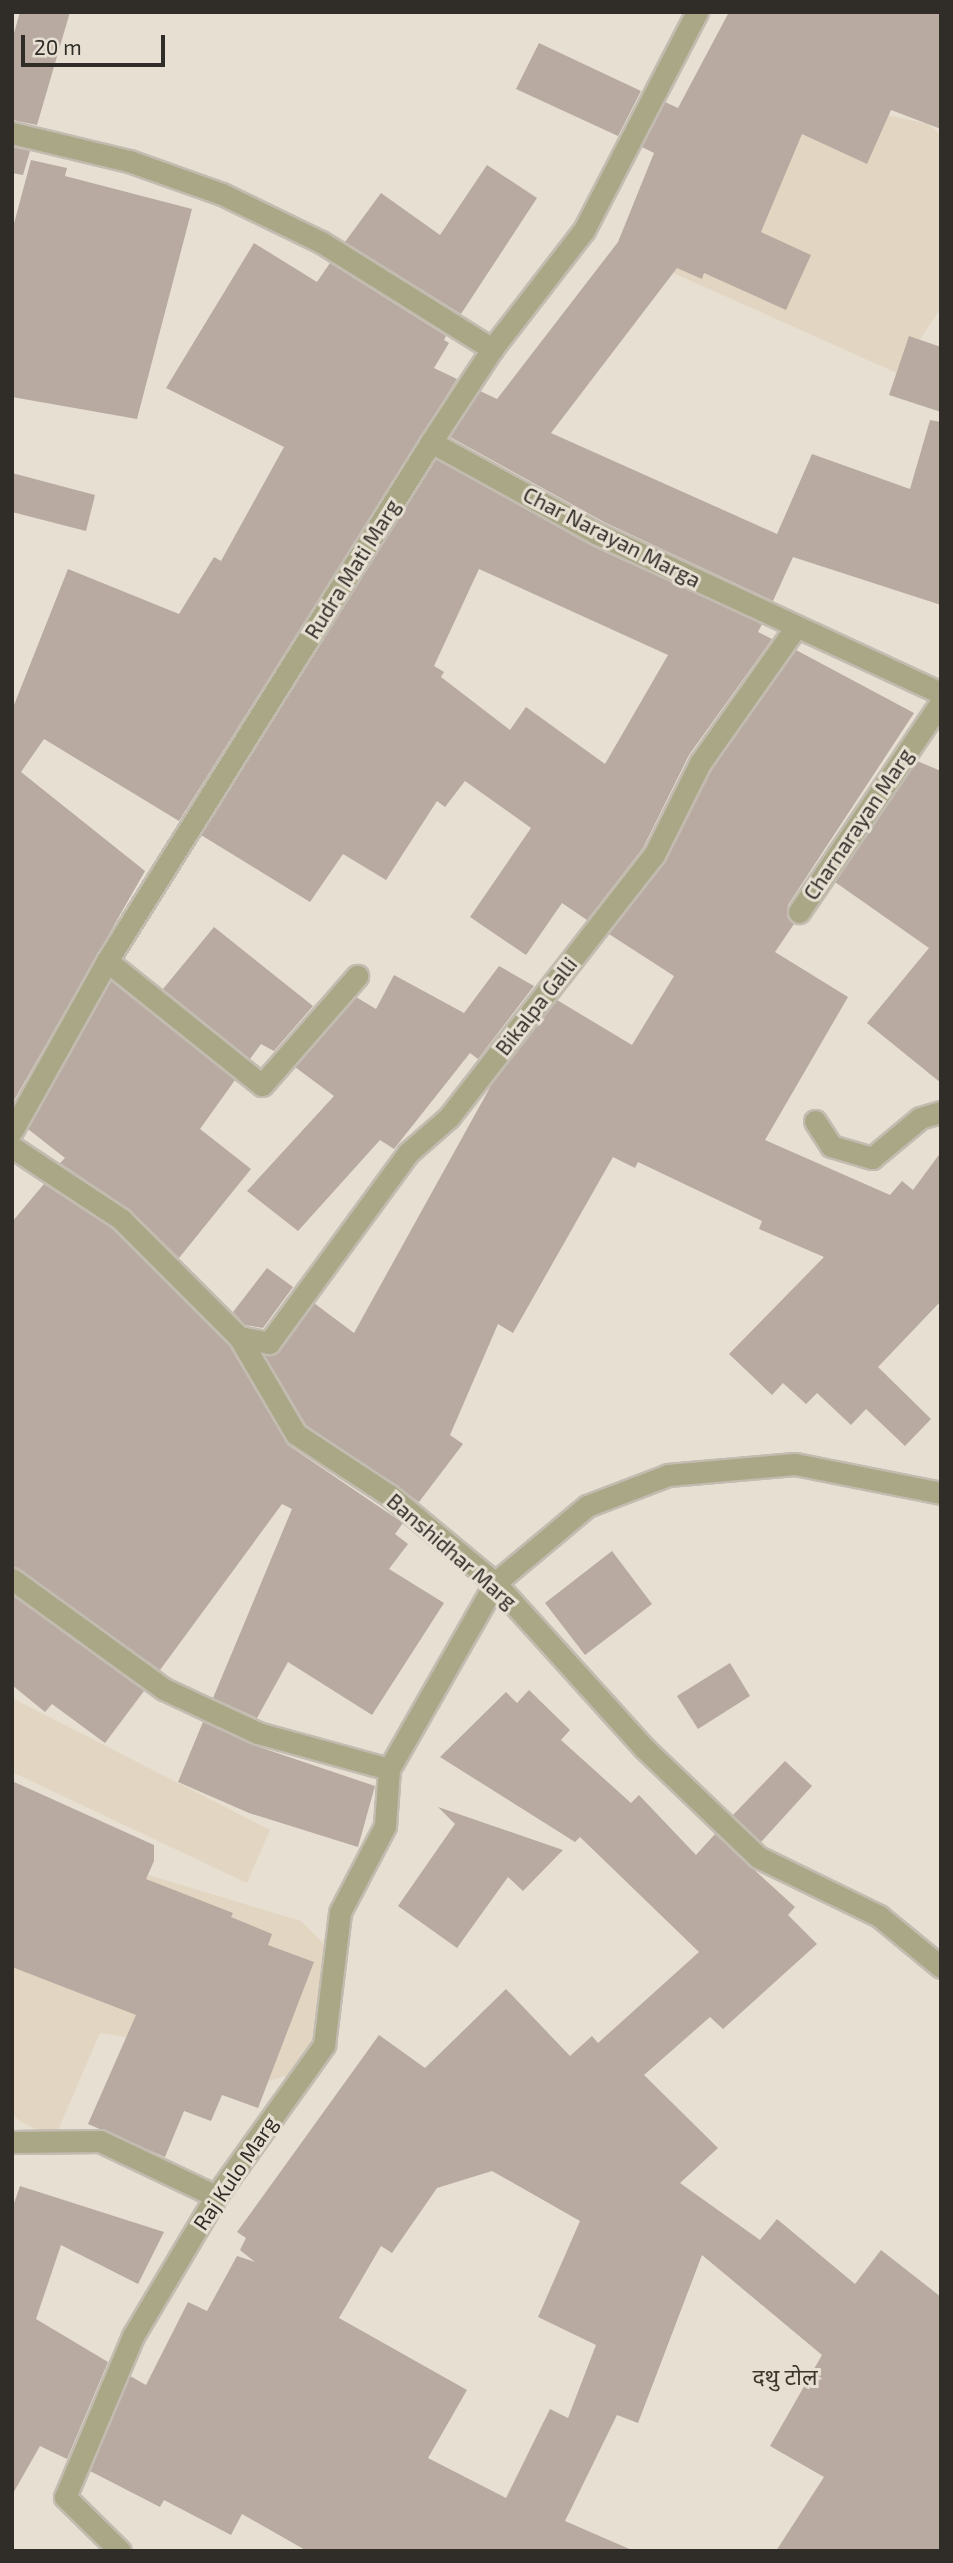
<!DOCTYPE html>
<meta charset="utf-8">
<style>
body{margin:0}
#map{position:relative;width:953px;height:2563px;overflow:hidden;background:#e7dfd2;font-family:"Exo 2","Noto Sans Devanagari",sans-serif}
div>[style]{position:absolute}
.built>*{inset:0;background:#e2d6c2}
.building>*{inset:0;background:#b8aaa1}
.roads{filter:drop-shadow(2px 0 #c2bbb0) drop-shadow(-2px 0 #c2bbb0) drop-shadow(0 2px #c2bbb0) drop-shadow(0 -2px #c2bbb0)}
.street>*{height:21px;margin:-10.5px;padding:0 10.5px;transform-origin:10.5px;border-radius:10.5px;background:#a9a786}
span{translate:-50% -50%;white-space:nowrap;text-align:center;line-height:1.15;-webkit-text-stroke:6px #e7dfd2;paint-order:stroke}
.street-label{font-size:21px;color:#302d28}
.neighbourhood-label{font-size:23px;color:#3c362b}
.frame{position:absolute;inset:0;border:14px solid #302d28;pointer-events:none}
.scale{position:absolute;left:21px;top:35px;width:144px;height:32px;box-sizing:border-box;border:4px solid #302d28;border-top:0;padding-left:9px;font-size:21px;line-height:24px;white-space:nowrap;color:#302d28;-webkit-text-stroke:5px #e7dfd2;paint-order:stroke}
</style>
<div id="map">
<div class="built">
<i style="clip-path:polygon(812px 99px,928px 124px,941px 135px,941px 308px,897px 373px,635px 256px)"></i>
<i style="clip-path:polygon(12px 1698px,270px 1830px,247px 1883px,12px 1772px)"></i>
<i style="clip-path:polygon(12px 1816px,139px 1872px,301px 1921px,333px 1953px,319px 2036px,296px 2073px,268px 2081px,189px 2047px,100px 2033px,55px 2137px,21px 2122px,12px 2114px)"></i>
</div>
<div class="building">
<i style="clip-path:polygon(20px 12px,70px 12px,37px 125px,12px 120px,12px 40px)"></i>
<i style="clip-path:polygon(729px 12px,941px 12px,941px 129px,891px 110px,867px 164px,802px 134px,761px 232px,811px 255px,786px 310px,704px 273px,702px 279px,677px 268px,551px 433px,777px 534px,812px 454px,910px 489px,930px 420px,941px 422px,941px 605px,793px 557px,773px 601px,604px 522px,450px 437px,480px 391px,497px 399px,618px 242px,654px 153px,642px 147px,665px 102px,678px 108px)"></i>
<i style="clip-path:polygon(539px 43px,641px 91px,618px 136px,516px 89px)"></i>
<i style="clip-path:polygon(12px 147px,30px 151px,23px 175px,12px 173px)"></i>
<i style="clip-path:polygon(31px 160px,67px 168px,65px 176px,192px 209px,137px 419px,12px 397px,12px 231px)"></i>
<i style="clip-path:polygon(487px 165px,537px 198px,461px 314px,345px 242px,381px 193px,440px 235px)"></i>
<i style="clip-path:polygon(254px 243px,317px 282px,330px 263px,446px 336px,444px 340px,449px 343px,434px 368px,457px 379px,179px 821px,44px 739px,21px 772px,145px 871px,12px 1104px,12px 710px,68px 569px,179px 614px,214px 557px,221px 561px,284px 447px,166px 388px)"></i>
<i style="clip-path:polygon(909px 336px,941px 347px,941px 412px,889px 395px)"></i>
<i style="clip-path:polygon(evenodd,436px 459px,592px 546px,762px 624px,758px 632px,772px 639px,689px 755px,643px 848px,587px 920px,562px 903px,526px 955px,470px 917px,531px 828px,465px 781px,445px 807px,437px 801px,386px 880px,343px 854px,310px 902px,201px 835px,436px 459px,479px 569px,668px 655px,605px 764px,526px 707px,510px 730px,441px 677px,444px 672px,434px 666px,479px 569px)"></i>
<i style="clip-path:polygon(12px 473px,95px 495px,86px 531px,12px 512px)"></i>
<i style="clip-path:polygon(796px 650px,914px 713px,788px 905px,787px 917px,794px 924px,775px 952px,848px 997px,765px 1140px,890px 1195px,902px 1181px,913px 1190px,941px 1152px,941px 1301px,878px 1367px,931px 1419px,905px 1446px,866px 1409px,851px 1425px,817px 1393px,806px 1404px,783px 1383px,772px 1395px,729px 1354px,824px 1257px,759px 1229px,762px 1221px,638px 1162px,635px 1168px,613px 1157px,513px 1333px,498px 1324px,450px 1435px,463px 1444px,419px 1502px,306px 1425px,265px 1356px,280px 1351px,314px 1303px,354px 1333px,493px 1082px,557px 1000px,632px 1045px,674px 976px,609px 934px,664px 863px,711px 770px)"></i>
<i style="clip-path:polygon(917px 761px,941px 771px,941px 1083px,867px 1023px,929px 948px,835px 882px)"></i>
<i style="clip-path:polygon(214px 927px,313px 1006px,274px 1051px,261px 1044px,250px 1059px,163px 989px)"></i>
<i style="clip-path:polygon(499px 966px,534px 986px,478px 1059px,470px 1053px,394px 1149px,380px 1140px,298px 1231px,247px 1191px,334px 1096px,295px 1067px,356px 997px,376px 1009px,394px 975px,464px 1013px)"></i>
<i style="clip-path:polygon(111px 981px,235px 1080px,200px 1129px,251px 1169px,179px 1258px,130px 1210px,60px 1163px,65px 1158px,28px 1129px)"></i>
<i style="clip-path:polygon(44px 1184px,113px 1229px,229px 1345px,288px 1445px,403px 1523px,395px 1534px,408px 1544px,389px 1569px,444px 1603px,372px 1715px,288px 1662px,257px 1718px,213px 1698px,292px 1509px,282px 1504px,160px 1670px,12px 1566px,12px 1222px)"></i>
<i style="clip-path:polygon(267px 1268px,293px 1287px,263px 1328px,245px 1325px,233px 1312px)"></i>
<i style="clip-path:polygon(612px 1551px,652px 1604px,585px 1655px,545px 1603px)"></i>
<i style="clip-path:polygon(12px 1595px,144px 1691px,105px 1743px,52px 1704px,45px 1712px,12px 1685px)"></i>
<i style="clip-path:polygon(730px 1663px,750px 1696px,698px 1729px,677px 1696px)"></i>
<i style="clip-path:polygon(evenodd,529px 1690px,570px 1730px,561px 1740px,631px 1803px,639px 1795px,696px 1855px,715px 1834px,795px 1907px,788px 1915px,817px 1944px,723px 2029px,710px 2017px,644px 2075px,718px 2148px,680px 2183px,760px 2240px,777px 2219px,855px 2284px,881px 2250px,941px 2297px,941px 2551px,776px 2551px,824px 2477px,770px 2446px,822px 2355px,702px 2255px,638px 2423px,617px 2415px,565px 2521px,634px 2551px,307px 2551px,242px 2514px,231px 2535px,164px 2500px,160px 2507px,90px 2471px,130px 2376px,146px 2385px,188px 2302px,207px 2311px,237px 2256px,255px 2262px,240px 2250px,246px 2238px,237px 2232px,379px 2035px,425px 2068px,506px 1989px,570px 2056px,592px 2036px,598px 2043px,699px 1952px,580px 1837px,575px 1842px,440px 1757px,506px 1692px,517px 1703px,529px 1690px,492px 2171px,580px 2221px,538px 2317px,596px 2345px,568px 2418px,550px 2409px,506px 2498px,428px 2458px,467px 2390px,339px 2318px,381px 2246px,392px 2253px,437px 2188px,492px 2171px)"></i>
<i style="clip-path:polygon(203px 1722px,253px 1745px,375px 1786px,358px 1847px,249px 1813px,178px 1782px)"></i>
<i style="clip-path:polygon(785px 1761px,812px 1786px,761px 1842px,733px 1815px)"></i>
<i style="clip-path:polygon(12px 1781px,154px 1845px,154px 1861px,146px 1879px,233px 1913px,231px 1917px,272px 1934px,268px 1945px,314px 1962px,258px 2108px,222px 2095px,211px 2121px,184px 2111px,165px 2157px,88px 2124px,136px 2015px,12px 1967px)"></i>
<i style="clip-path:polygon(438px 1807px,563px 1850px,523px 1891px,508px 1877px,457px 1948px,398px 1906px,455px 1824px)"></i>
<i style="clip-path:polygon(20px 2186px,164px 2232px,138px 2284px,61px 2245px,36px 2319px,108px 2362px,67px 2459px,40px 2446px,12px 2495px,12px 2209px)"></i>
</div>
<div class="roads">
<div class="street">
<i style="left:12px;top:133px;width:120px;rotate:13.5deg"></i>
<i style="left:129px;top:161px;width:99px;rotate:19.5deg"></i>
<i style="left:222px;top:194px;width:110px;rotate:25.9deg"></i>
<i style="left:321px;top:242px;width:202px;rotate:32deg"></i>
<i style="left:431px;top:442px;width:191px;rotate:28.9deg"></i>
<i style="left:598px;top:534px;width:378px;rotate:24.9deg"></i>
<i style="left:799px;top:912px;width:254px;rotate:-55.9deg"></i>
<i style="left:107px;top:961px;width:198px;rotate:38.7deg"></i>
<i style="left:262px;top:1085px;width:145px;rotate:-48.9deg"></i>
<i style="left:815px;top:1121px;width:30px;rotate:57deg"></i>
<i style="left:831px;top:1146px;width:43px;rotate:16.3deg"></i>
<i style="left:872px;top:1158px;width:62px;rotate:-39.8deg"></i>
<i style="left:920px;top:1118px;width:22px;rotate:-16deg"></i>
<i style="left:12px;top:1131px;width:195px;rotate:-60.8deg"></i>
<i style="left:107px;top:961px;width:612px;rotate:-58.02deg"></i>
<i style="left:431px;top:442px;width:111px;rotate:-56.7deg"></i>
<i style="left:492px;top:349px;width:150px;rotate:-52.3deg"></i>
<i style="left:584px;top:230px;width:246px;rotate:-62.6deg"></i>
<i style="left:12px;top:1147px;width:131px;rotate:33.4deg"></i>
<i style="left:121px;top:1219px;width:167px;rotate:45deg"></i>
<i style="left:239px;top:1337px;width:113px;rotate:59.6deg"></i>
<i style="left:296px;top:1434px;width:111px;rotate:33.3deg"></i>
<i style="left:389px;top:1495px;width:138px;rotate:39.7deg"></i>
<i style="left:495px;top:1583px;width:222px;rotate:47.9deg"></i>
<i style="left:644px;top:1748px;width:158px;rotate:43.7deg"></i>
<i style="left:758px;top:1857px;width:135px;rotate:26deg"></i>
<i style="left:879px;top:1916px;width:80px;rotate:39.4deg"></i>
<i style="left:239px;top:1337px;width:31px;rotate:11deg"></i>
<i style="left:269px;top:1343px;width:235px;rotate:-53.8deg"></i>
<i style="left:408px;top:1153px;width:55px;rotate:-41.3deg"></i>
<i style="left:449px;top:1117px;width:333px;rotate:-52deg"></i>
<i style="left:654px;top:855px;width:103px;rotate:-63.4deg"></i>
<i style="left:700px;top:763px;width:166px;rotate:-54.8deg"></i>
<i style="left:12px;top:1579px;width:188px;rotate:35.9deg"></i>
<i style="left:164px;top:1689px;width:104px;rotate:25.1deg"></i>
<i style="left:258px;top:1733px;width:136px;rotate:15.4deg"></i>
<i style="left:12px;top:2142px;width:88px;rotate:-0.7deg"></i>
<i style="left:100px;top:2141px;width:128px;rotate:25.4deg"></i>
<i style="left:120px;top:2551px;width:77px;rotate:-135.5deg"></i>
<i style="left:65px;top:2497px;width:175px;rotate:-67.1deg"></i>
<i style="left:133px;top:2336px;width:163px;rotate:-59.3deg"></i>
<i style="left:216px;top:2196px;width:186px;rotate:-54.4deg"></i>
<i style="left:324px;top:2045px;width:134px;rotate:-83.1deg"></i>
<i style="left:340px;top:1912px;width:97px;rotate:-62.4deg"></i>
<i style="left:385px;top:1826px;width:57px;rotate:-86deg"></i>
<i style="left:389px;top:1769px;width:214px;rotate:-60.3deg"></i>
<i style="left:495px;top:1583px;width:120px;rotate:-39.9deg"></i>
<i style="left:587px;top:1506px;width:87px;rotate:-20.9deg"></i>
<i style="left:668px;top:1475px;width:127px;rotate:-5deg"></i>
<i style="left:795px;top:1464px;width:149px;rotate:11.2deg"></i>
</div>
</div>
<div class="street-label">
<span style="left:612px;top:537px;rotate:27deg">Char Narayan Marga</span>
<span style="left:352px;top:569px;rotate:-58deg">Rudra Mati Marg</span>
<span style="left:858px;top:824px;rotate:-56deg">Charnarayan Marg</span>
<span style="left:536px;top:1006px;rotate:-52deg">Bikalpa Galli</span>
<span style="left:452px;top:1551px;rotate:41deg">Banshidhar Marg</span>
<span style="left:235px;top:2173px;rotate:-56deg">Raj Kulo Marg</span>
</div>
<div class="neighbourhood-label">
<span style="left:785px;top:2376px">दथु टोल</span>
</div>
<div class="frame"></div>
<div class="scale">20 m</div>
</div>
